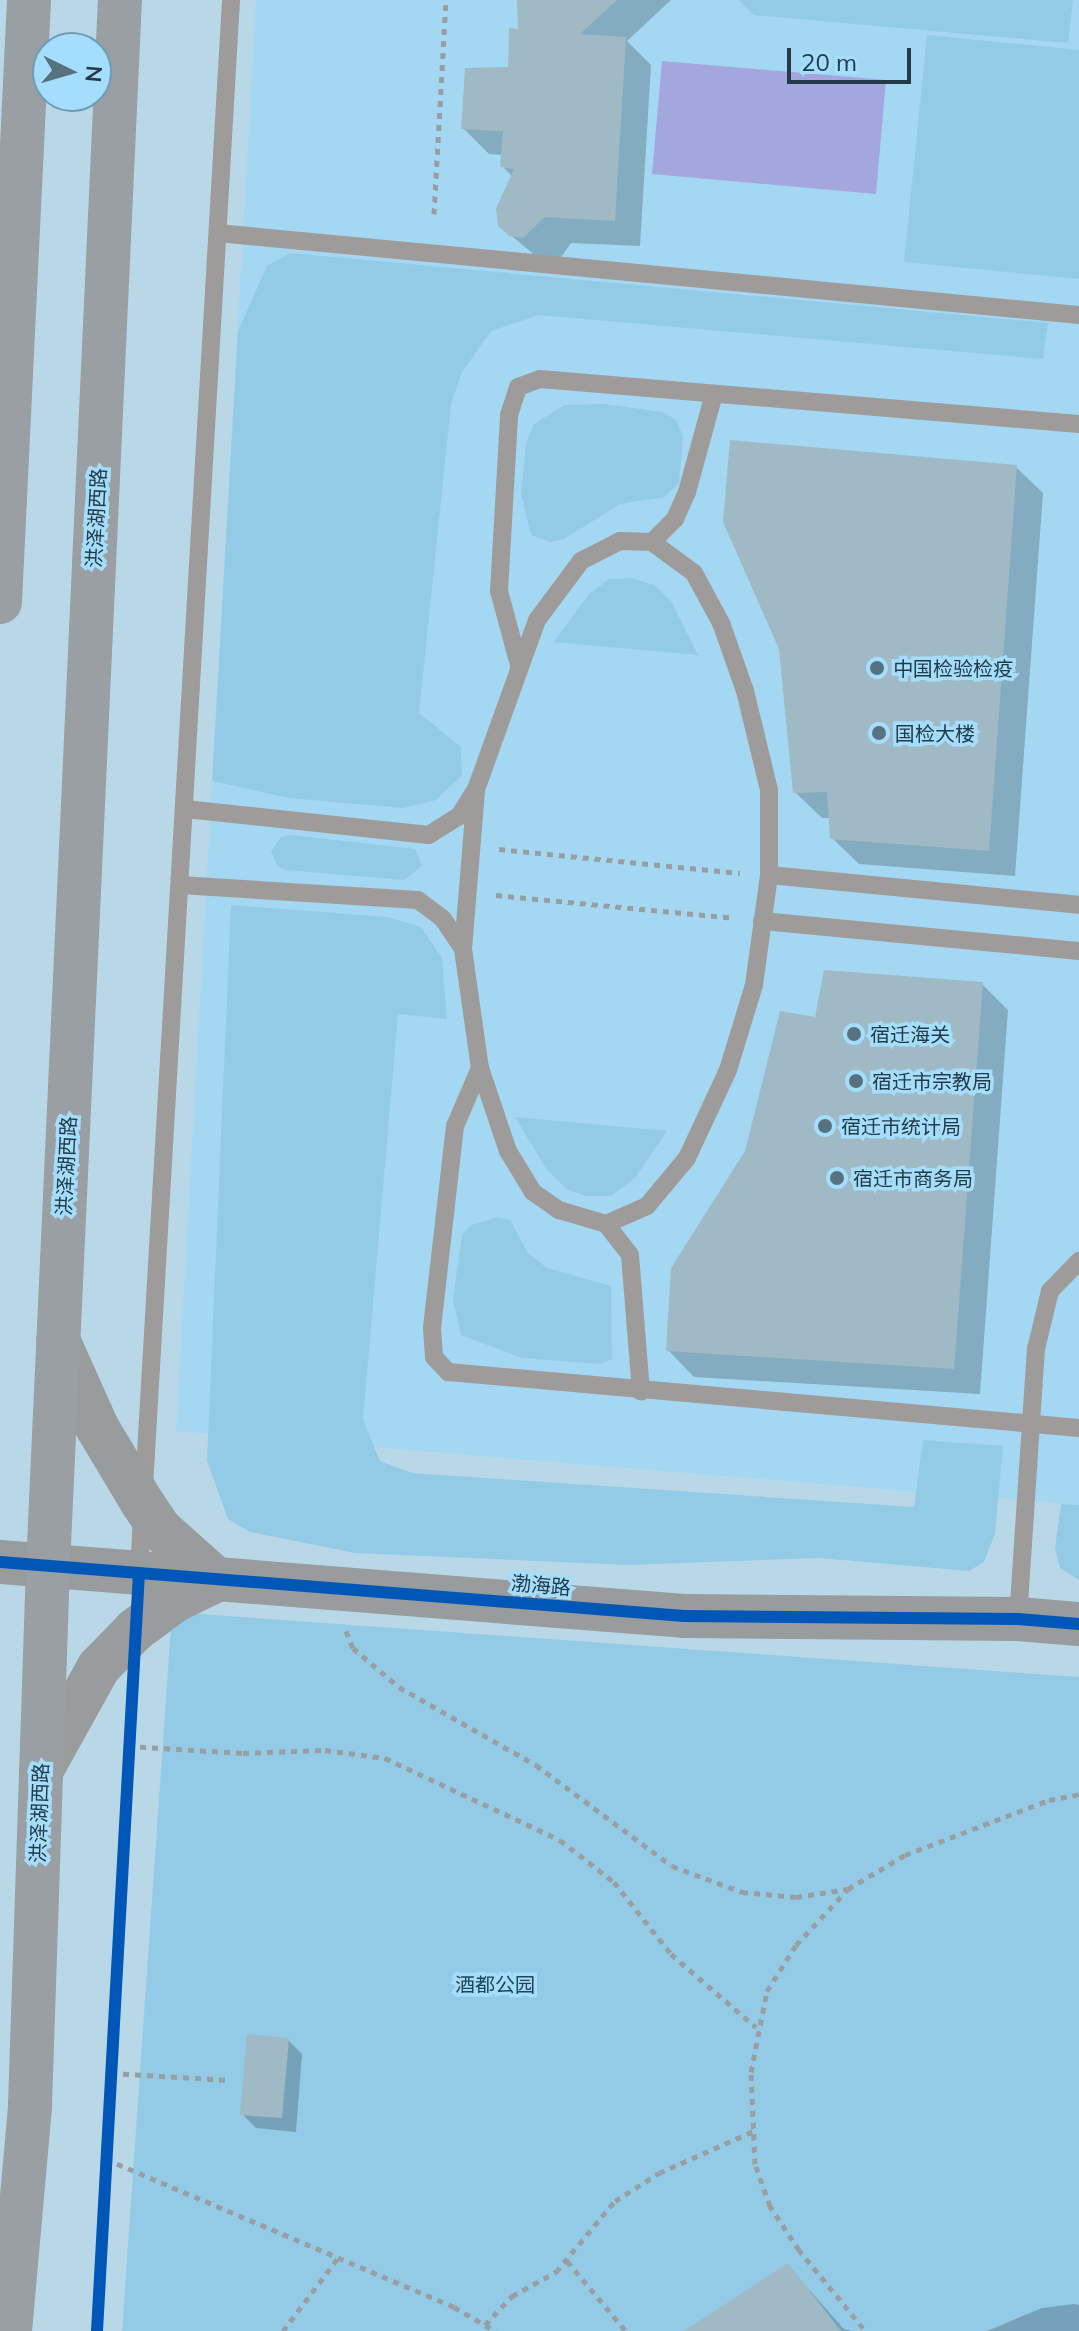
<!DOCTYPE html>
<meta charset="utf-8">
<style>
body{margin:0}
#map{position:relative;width:1079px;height:2331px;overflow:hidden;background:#b8d8e8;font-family:Mulish,"Noto Sans SC",sans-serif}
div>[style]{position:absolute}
.built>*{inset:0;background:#a4d7f1}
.green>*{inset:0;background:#93cbe6}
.water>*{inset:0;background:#a4a6de}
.shadow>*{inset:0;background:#0003}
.building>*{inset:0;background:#9fbac4}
.path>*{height:5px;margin-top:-2.5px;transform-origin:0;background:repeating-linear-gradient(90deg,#989ea1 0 6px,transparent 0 12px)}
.lane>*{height:18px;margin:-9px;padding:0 9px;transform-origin:9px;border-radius:9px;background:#9e9c9b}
.secondary>*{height:44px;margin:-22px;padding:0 22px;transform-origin:22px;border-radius:22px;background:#999c9c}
.primary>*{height:44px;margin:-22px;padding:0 22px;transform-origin:22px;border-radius:22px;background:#999fa2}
.cycleway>*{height:12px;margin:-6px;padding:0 6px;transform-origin:6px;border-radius:6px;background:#0057b8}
.dots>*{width:22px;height:22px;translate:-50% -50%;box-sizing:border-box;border:4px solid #a4defc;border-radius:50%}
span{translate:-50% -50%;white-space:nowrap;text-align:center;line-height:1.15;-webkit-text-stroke:7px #a4defc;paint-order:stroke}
.street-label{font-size:20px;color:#233b47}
.poi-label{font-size:20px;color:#233b47}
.left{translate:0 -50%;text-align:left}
.park-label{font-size:20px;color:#1f4658}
.north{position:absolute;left:32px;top:32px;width:80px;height:80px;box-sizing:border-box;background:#a4defc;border:2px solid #709db4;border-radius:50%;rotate:95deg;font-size:22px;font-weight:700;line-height:32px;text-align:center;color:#233b47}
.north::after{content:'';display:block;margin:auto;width:28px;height:36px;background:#57727f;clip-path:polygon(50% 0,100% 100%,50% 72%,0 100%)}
.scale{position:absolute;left:787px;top:48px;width:124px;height:36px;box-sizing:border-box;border:4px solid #233b47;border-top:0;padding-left:10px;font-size:24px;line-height:28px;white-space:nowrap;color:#233b47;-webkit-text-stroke:6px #a4defc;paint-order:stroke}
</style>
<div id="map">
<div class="built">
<i style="clip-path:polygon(256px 0,1079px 0,1079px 1505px,176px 1431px)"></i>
</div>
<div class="green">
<i style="clip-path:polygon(739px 0,1073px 0,1068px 43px,754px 15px)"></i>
<i style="clip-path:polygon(927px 35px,1079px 50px,1079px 279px,904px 262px)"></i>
<i style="clip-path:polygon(290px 253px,1048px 323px,1043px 359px,539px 315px,491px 331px,462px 372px,451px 404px,419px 713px,461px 747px,462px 775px,436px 800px,403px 808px,289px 798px,212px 781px,238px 331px,267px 266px)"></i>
<i style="clip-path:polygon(604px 404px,663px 412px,676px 420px,683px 436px,679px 483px,665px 497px,620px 504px,564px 539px,550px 542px,531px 535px,521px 493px,526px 443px,534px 424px,564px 405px)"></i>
<i style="clip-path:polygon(632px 578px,654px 585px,671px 601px,698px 655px,554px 642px,589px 594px,609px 579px)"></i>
<i style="clip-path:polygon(290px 835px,415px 849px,422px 866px,404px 880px,287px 870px,278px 867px,271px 852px,281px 837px)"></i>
<i style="clip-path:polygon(231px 905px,388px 917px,421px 927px,442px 958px,447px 1019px,398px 1014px,363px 1420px,380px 1461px,412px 1473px,914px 1507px,923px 1440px,1003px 1446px,995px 1534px,984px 1562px,969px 1571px,819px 1558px,628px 1565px,355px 1553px,250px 1532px,228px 1519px,207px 1461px)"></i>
<i style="clip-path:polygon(515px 1117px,667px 1131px,635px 1178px,611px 1196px,585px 1196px,567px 1189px,547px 1170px)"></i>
<i style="clip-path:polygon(498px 1217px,510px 1220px,528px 1253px,547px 1268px,611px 1286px,612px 1359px,601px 1364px,522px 1358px,461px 1335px,453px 1300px,462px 1235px,471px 1225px)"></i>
<i style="clip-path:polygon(1061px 1504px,1079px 1505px,1079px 1580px,1060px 1568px,1055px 1548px)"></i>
<i style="clip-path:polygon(172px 1612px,1079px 1677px,1079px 2331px,122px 2331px)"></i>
</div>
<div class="water">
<i style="clip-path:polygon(662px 61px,886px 80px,876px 194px,652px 174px)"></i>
</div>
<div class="shadow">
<i style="clip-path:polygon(520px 0,671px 0,627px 41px,651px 65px,640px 246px,571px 243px,561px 257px,544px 263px,500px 226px,513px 177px,502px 166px,503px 155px,489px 154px,463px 128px,510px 69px,520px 31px)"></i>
<i style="clip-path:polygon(1016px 467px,1043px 493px,1015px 876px,859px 864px,832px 838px,831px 818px,822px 818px,795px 792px)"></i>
<i style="clip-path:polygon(982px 984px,1008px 1010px,980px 1394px,694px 1377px,668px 1350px,747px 1152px,817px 1020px)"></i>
<i style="clip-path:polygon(288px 2040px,302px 2054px,296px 2132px,256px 2128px,242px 2114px)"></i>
<i style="clip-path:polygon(787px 2265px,844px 2329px,852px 2331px,688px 2331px)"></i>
<i style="clip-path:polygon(1074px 2304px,1079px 2305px,1079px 2331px,987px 2331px,1042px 2308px)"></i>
</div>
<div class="building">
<i style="clip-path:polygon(517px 0,617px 0,580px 34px,626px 37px,615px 221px,545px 217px,523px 238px,509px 236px,498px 226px,496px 208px,514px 169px,500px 167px,503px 131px,461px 129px,465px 68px,508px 67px,509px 28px,518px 29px)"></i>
<i style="clip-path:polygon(730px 440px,1017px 465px,989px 851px,830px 839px,827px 792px,793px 793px,779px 649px,723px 522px)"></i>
<i style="clip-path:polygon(824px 970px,983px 982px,954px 1369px,666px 1351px,671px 1268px,745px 1151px,780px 1011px,815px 1017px)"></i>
<i style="clip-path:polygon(247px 2034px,289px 2038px,282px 2118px,240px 2115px)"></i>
<i style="clip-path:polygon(788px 2263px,841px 2331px,684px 2331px)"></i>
</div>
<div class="path">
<i style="left:434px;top:214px;width:214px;rotate:-86.8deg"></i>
<i style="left:499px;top:849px;width:242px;rotate:5.7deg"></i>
<i style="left:496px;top:895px;width:238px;rotate:5.5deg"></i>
<i style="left:346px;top:1631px;width:18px;rotate:68deg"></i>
<i style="left:353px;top:1648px;width:60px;rotate:40.3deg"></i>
<i style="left:399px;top:1687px;width:158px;rotate:29.7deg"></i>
<i style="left:536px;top:1765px;width:169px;rotate:36.6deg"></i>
<i style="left:672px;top:1866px;width:75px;rotate:20.4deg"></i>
<i style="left:742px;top:1892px;width:54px;rotate:5.3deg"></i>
<i style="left:796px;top:1897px;width:52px;rotate:-8.9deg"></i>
<i style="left:128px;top:1746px;width:115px;rotate:3.5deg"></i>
<i style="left:243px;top:1753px;width:82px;rotate:-2.1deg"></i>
<i style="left:325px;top:1750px;width:61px;rotate:7.6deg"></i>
<i style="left:385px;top:1758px;width:193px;rotate:25.1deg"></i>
<i style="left:560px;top:1840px;width:68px;rotate:37.9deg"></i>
<i style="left:614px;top:1882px;width:92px;rotate:51.6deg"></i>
<i style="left:671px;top:1954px;width:112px;rotate:40.7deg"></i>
<i style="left:111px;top:2073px;width:118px;rotate:3.4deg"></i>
<i style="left:106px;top:2159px;width:378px;rotate:23deg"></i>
<i style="left:454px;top:2307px;width:48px;rotate:30.3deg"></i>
<i style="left:567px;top:2261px;width:92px;rotate:49.9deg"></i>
<i style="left:485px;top:2325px;width:40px;rotate:-47deg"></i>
<i style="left:512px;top:2296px;width:50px;rotate:-28.6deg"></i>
<i style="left:556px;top:2272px;width:92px;rotate:-50.3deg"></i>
<i style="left:615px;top:2201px;width:52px;rotate:-32.5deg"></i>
<i style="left:659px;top:2173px;width:104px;rotate:-23.9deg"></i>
<i style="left:863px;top:2328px;width:101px;rotate:-129.4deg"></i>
<i style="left:799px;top:2250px;width:53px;rotate:-123.4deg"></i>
<i style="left:770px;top:2206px;width:45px;rotate:-109.7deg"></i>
<i style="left:755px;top:2164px;width:92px;rotate:-92.5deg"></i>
<i style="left:751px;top:2072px;width:83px;rotate:-78.8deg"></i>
<i style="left:767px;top:1991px;width:54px;rotate:-57.8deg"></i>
<i style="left:796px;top:1945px;width:76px;rotate:-47.1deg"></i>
<i style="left:848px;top:1889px;width:66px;rotate:-30.8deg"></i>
<i style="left:905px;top:1855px;width:154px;rotate:-20.9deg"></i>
<i style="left:1049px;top:1800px;width:31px;rotate:-11deg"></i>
<i style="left:283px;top:2331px;width:91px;rotate:-53deg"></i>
</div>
<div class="lane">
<i style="left:218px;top:233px;width:865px;rotate:5.44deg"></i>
<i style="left:652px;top:542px;width:33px;rotate:-45deg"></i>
<i style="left:675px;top:519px;width:30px;rotate:-66deg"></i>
<i style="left:687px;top:492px;width:102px;rotate:-74.6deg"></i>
<i style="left:519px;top:665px;width:77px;rotate:-105.1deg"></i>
<i style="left:499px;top:591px;width:176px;rotate:-86.7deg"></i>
<i style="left:509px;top:415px;width:29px;rotate:-72deg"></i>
<i style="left:518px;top:387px;width:23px;rotate:-20deg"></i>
<i style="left:540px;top:379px;width:541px;rotate:4.77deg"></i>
<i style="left:769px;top:875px;width:311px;rotate:5.5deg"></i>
<i style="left:180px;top:885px;width:238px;rotate:3.6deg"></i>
<i style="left:418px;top:900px;width:31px;rotate:37deg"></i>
<i style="left:443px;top:919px;width:36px;rotate:56deg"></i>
<i style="left:463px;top:949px;width:120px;rotate:81.9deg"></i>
<i style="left:480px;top:1068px;width:88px;rotate:71.4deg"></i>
<i style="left:508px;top:1151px;width:48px;rotate:58.6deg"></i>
<i style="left:533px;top:1192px;width:32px;rotate:35deg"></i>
<i style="left:559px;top:1210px;width:49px;rotate:16.6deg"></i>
<i style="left:606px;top:1224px;width:45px;rotate:-23.7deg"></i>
<i style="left:647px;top:1206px;width:62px;rotate:-50.2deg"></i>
<i style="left:687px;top:1158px;width:97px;rotate:-65deg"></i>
<i style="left:728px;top:1070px;width:89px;rotate:-73deg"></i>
<i style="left:754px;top:985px;width:111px;rotate:-82.2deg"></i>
<i style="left:769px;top:875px;width:85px;rotate:-90deg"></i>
<i style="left:769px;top:790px;width:102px;rotate:-103.6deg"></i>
<i style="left:745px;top:691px;width:72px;rotate:-109.4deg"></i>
<i style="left:721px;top:623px;width:57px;rotate:-118.4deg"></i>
<i style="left:694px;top:573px;width:52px;rotate:-143.6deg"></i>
<i style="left:652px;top:542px;width:32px;rotate:-178deg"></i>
<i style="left:620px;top:541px;width:44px;rotate:152.9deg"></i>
<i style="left:581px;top:561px;width:74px;rotate:126.7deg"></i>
<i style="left:537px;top:620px;width:180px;rotate:109.8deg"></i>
<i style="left:476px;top:789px;width:32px;rotate:122deg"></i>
<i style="left:459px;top:816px;width:36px;rotate:148deg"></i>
<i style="left:429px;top:835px;width:245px;rotate:-173.9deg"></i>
<i style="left:762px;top:921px;width:318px;rotate:5.4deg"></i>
<i style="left:463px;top:949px;width:158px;rotate:-85.3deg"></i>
<i style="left:480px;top:1068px;width:63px;rotate:113.3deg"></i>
<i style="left:455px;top:1126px;width:203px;rotate:96.5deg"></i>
<i style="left:432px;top:1328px;width:29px;rotate:86deg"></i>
<i style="left:434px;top:1357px;width:21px;rotate:47deg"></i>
<i style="left:448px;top:1372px;width:633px;rotate:5.07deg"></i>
<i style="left:606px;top:1224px;width:39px;rotate:52deg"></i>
<i style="left:630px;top:1255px;width:137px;rotate:85.4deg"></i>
<i style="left:144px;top:1487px;width:1490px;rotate:-86.65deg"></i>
<i style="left:139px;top:1573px;width:57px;rotate:-87deg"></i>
<i style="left:1018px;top:1619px;width:271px;rotate:-86.2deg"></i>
<i style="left:1036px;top:1349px;width:60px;rotate:-76.4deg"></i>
<i style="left:1050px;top:1291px;width:42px;rotate:-46deg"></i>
</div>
<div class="secondary">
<i style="left:0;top:1562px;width:686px;rotate:4.51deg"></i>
<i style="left:684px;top:1616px;width:334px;rotate:0.5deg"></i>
<i style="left:1018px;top:1619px;width:61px;rotate:4.7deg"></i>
<i style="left:41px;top:1771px;width:119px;rotate:-60.9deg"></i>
<i style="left:99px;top:1667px;width:52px;rotate:-45.8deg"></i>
<i style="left:135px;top:1630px;width:49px;rotate:-36.6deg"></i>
<i style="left:174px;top:1601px;width:48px;rotate:-26deg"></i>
<i style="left:217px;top:1580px;width:76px;rotate:-138.2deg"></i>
<i style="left:160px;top:1529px;width:30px;rotate:-124deg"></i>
<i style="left:143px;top:1504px;width:90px;rotate:-120.9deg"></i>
<i style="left:97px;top:1427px;width:95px;rotate:-114.1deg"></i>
</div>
<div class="primary">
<i style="left:0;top:602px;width:603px;rotate:-87.24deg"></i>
<i style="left:10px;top:2331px;width:227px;rotate:-84.9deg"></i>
<i style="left:30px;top:2105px;width:539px;rotate:-88.09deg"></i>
<i style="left:48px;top:1566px;width:1568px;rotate:-87.37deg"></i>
</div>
<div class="cycleway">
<i style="left:0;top:1562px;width:686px;rotate:4.51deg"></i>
<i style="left:684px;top:1616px;width:334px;rotate:0.5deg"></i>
<i style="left:1018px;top:1619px;width:61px;rotate:4.7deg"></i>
<i style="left:97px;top:2331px;width:759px;rotate:-86.83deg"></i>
</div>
<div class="dots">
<i style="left:877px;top:668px;background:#57727f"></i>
<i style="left:879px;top:733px;background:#57727f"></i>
<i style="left:854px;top:1034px;background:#57727f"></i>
<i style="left:856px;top:1081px;background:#57727f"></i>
<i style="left:825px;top:1126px;background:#57727f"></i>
<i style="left:837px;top:1178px;background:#57727f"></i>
</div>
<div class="street-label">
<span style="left:96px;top:518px;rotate:-87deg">洪泽湖西路</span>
<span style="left:66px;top:1166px;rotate:-87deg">洪泽湖西路</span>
<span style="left:541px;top:1585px;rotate:5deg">渤海路</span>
<span style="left:39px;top:1813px;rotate:-88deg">洪泽湖西路</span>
</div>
<div class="poi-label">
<span class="left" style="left:893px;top:668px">中国检验检疫</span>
<span class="left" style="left:895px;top:733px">国检大楼</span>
<span class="left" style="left:870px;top:1034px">宿迁海关</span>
<span class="left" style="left:872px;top:1081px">宿迁市宗教局</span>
<span class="left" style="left:841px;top:1126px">宿迁市统计局</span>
<span class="left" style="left:853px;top:1178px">宿迁市商务局</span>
</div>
<div class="park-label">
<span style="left:495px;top:1984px">酒都公园</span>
</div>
<div class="north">N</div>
<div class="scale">20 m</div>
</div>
